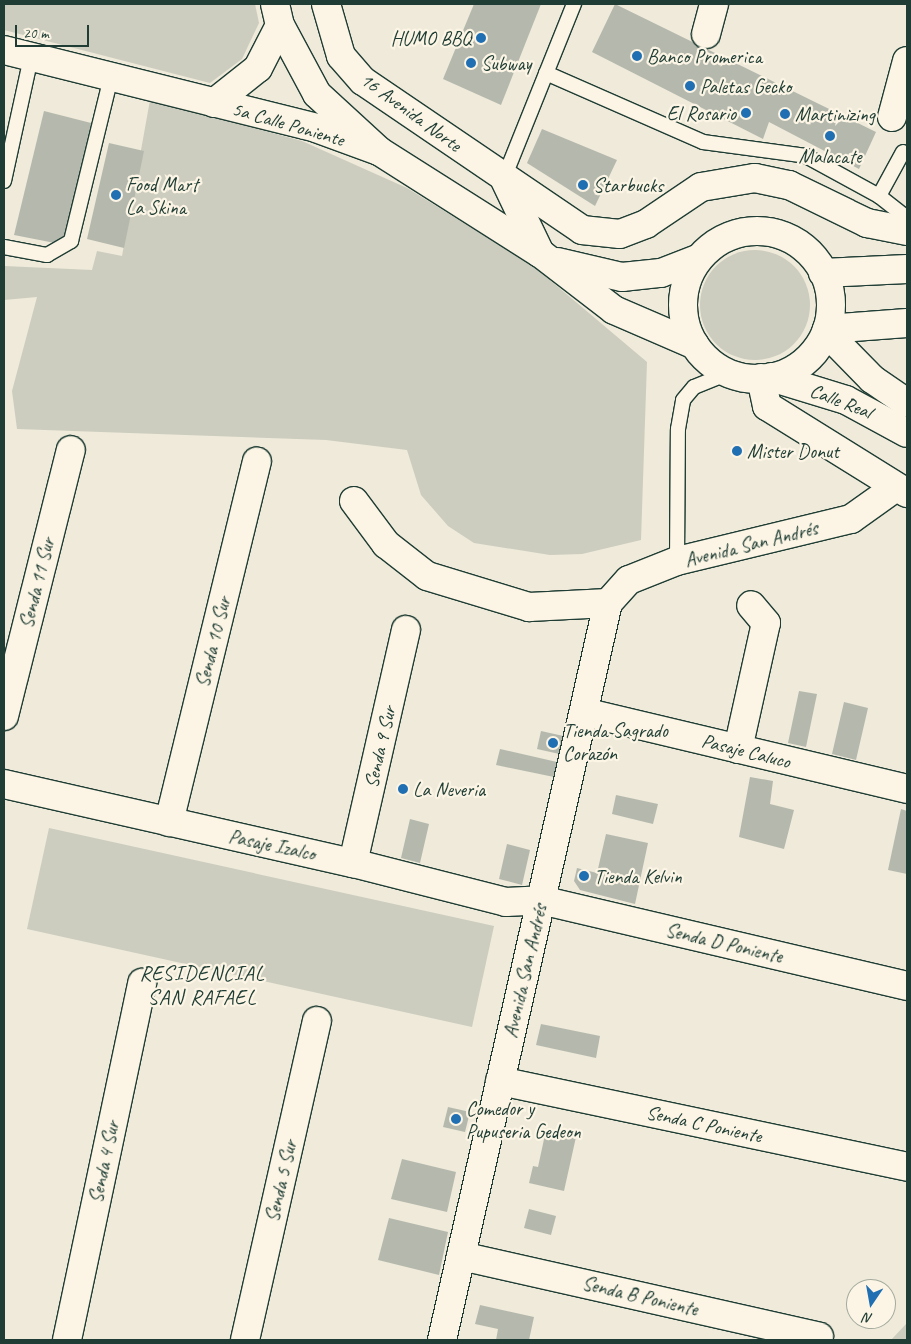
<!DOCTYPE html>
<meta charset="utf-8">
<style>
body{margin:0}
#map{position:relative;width:911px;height:1344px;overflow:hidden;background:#efeada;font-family:Caveat,sans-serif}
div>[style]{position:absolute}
.green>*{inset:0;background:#cccdbf}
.round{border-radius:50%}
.building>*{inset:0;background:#b5b9ad}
.roads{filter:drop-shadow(1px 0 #1f3d34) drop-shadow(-1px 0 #1f3d34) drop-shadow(0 1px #1f3d34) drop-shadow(0 -1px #1f3d34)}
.service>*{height:14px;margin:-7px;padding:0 7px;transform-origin:7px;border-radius:7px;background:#fcf5e5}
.minor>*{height:28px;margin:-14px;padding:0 14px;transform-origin:14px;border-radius:14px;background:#fcf5e5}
.tertiary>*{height:28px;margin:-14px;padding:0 14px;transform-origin:14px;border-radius:14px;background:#fcf5e5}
.secondary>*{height:28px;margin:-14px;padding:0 14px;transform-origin:14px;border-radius:14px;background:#fcf5e5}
.secondary>.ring{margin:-14px;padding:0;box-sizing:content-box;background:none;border:28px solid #fcf5e5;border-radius:50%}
.dots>*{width:14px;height:14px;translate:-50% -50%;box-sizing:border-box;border:2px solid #fcf5e5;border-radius:50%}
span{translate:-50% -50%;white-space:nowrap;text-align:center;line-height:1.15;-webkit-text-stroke:4.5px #fcf5e5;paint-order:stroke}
.poi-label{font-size:20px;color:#1f3d34}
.right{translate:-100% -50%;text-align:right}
.left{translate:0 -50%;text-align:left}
.street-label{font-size:20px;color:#1f3d34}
.neighbourhood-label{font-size:21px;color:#1f3d34;letter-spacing:1px}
.frame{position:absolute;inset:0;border:5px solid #1f3d34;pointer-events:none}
.north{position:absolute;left:846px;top:1279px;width:50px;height:50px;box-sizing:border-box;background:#fcf5e5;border:1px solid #a4ab9e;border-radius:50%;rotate:192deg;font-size:14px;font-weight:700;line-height:20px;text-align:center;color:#1f3d34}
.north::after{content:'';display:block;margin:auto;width:18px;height:22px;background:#1f6fb2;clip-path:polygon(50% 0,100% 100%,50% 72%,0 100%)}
.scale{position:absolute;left:15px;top:25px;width:74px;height:22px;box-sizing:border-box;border:2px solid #1f3d34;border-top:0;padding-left:6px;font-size:15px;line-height:18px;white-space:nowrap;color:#1f3d34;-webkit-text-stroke:4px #fcf5e5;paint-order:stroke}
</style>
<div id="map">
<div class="green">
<i style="clip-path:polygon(4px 4px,255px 4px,259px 23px,242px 59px,210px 83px,4px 30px)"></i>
<i style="clip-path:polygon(150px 100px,302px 141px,407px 188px,532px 265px,647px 362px,641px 540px,582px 554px,550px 555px,474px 543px,448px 526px,421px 495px,407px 450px,326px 440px,17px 429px,12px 391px,37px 297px,4px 300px,4px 266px,92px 270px,97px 251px,122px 256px)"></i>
<i class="round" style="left:700px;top:250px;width:110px;height:110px"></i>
<i style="clip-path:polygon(49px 828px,494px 926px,472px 1027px,27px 929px)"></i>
<i style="clip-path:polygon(907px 1323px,907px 1340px,891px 1340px)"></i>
</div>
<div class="building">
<i style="clip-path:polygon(474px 4px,541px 4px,501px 105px,443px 79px)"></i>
<i style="clip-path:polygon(615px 4px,876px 132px,859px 169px,769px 122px,763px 139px,592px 52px)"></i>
<i style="clip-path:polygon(44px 111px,95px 124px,65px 245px,14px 235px)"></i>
<i style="clip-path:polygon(542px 129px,617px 160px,595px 206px,527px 163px)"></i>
<i style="clip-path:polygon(109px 143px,144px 151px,124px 248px,87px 239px)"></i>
<i style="clip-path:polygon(799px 691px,817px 694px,806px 747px,788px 743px)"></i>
<i style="clip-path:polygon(844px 702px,868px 708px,856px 760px,832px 754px)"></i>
<i style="clip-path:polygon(541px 731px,568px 737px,564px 755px,537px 749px)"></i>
<i style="clip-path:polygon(500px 749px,557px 762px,554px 777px,496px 765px)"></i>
<i style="clip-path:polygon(750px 777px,773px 781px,770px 804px,794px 810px,784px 849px,739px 837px)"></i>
<i style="clip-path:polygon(616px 795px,658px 804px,653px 824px,612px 814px)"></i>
<i style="clip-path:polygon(901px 809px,907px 811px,907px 874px,888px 870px)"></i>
<i style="clip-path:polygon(410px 819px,429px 824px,420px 863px,401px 858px)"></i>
<i style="clip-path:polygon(606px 834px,648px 843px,635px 904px,580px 890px,574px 881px,577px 868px,597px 873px)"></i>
<i style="clip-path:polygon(507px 844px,530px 850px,522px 885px,499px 879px)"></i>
<i style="clip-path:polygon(541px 1024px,600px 1036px,596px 1058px,536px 1045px)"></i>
<i style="clip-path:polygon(448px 1107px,470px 1112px,465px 1132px,443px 1127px)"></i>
<i style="clip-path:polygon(546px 1130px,576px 1137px,564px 1191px,529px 1183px,533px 1166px,538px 1167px)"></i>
<i style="clip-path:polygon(402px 1159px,456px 1172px,447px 1212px,391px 1199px)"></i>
<i style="clip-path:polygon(529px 1209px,556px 1216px,551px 1235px,524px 1228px)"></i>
<i style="clip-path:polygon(389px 1218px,448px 1232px,439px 1275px,378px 1260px)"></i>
<i style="clip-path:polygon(480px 1305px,534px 1317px,529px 1340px,496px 1340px,498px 1329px,475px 1324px)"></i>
</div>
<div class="roads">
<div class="service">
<i style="left:546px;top:73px;width:171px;rotate:23.7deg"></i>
<i style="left:703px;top:142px;width:104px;rotate:7.7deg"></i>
<i style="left:806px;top:156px;width:83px;rotate:28.7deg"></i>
<i style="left:879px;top:196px;width:36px;rotate:38deg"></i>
<i style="left:504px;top:178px;width:188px;rotate:-68.1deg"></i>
<i style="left:4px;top:181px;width:127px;rotate:-77.7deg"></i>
<i style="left:879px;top:196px;width:50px;rotate:-61.4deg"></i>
<i style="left:4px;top:247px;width:44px;rotate:10.5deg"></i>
<i style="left:47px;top:255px;width:28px;rotate:-30deg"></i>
<i style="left:71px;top:241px;width:169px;rotate:-76.3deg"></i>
<i style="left:677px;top:561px;width:132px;rotate:-89.6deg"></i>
<i style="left:678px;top:429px;width:29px;rotate:-80deg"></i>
<i style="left:683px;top:400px;width:17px;rotate:-50deg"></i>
<i style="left:694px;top:387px;width:38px;rotate:-22deg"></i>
</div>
<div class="minor">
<i style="left:275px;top:4px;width:22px;rotate:77deg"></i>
<i style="left:280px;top:25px;width:78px;rotate:61.8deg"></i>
<i style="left:317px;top:94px;width:84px;rotate:42.6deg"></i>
<i style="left:326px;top:4px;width:54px;rotate:73.9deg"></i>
<i style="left:341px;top:56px;width:33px;rotate:49deg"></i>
<i style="left:363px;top:81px;width:265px;rotate:34.2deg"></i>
<i style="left:582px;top:230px;width:38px;rotate:6deg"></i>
<i style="left:620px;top:234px;width:28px;rotate:-21deg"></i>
<i style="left:646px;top:224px;width:66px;rotate:-33.9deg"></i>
<i style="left:701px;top:187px;width:55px;rotate:-9.5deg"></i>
<i style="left:755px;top:178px;width:35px;rotate:12deg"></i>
<i style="left:789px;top:185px;width:87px;rotate:26deg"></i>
<i style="left:867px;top:223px;width:41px;rotate:11.3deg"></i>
<i style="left:706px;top:34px;width:31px;rotate:-75deg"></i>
<i style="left:892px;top:117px;width:58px;rotate:-75deg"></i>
<i style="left:761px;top:378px;width:29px;rotate:78deg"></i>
<i style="left:767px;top:406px;width:165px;rotate:31.9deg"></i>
<i style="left:354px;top:501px;width:54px;rotate:53.3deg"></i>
<i style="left:386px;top:544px;width:52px;rotate:38deg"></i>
<i style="left:427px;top:576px;width:107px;rotate:16.9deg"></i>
<i style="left:529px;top:607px;width:79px;rotate:-2.9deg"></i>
<i style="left:608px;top:603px;width:31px;rotate:-48deg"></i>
<i style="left:629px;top:580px;width:52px;rotate:-21.6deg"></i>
<i style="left:677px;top:561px;width:179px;rotate:-13.6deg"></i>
<i style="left:851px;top:519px;width:55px;rotate:-35.4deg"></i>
<i style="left:584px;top:712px;width:332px;rotate:13.4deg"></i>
<i style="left:4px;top:716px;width:274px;rotate:-75.9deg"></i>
<i style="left:738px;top:749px;width:129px;rotate:-77.5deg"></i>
<i style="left:766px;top:623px;width:23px;rotate:-130deg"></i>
<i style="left:4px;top:784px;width:358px;rotate:12.8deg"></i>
<i style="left:353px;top:863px;width:158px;rotate:14.3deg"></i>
<i style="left:506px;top:902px;width:35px;rotate:-3deg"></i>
<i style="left:541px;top:900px;width:376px;rotate:13.2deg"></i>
<i style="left:169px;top:822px;width:371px;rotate:-76.3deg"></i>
<i style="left:353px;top:863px;width:239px;rotate:-77.2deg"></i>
<i style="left:500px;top:1081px;width:416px;rotate:11.9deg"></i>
<i style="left:461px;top:1256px;width:367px;rotate:12.7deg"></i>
<i style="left:67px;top:1340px;width:365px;rotate:-78.1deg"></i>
<i style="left:245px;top:1340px;width:327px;rotate:-77.3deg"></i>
<i style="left:442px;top:1340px;width:755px;rotate:-77.31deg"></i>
</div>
<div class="tertiary">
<i style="left:823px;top:273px;width:84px;rotate:-2.7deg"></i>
<i style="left:827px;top:329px;width:80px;rotate:-4.3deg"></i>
</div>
<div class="secondary">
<i style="left:4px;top:50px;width:322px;rotate:14deg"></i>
<i style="left:316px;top:128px;width:67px;rotate:20.1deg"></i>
<i style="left:379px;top:151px;width:191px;rotate:32.4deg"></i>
<i style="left:540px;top:253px;width:93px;rotate:37.6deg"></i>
<i style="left:614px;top:310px;width:88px;rotate:23.4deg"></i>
<i style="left:214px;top:103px;width:56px;rotate:-38.5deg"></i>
<i style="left:258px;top:68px;width:48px;rotate:-62.9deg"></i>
<i style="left:504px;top:178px;width:83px;rotate:64.4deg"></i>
<i class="ring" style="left:683px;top:231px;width:120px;height:120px"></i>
<i style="left:557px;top:262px;width:67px;rotate:13deg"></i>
<i style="left:622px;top:277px;width:39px;rotate:-6deg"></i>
<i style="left:661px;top:273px;width:40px;rotate:-21deg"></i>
<i style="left:826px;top:332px;width:66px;rotate:45.6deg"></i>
<i style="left:872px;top:379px;width:42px;rotate:34.4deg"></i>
<i style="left:771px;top:377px;width:78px;rotate:17deg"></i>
<i style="left:846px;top:400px;width:69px;rotate:28.4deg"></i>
</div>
</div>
<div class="dots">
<i style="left:481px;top:38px;background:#1f6fb2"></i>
<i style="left:637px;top:56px;background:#1f6fb2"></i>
<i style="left:471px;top:63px;background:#1f6fb2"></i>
<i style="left:690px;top:86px;background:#1f6fb2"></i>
<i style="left:746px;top:113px;background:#1f6fb2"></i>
<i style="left:785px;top:114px;background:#1f6fb2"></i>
<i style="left:830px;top:136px;background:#1f6fb2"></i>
<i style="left:583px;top:185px;background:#1f6fb2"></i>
<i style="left:116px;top:195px;background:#1f6fb2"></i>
<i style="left:737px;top:451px;background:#1f6fb2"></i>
<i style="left:553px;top:743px;background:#1f6fb2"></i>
<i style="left:403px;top:789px;background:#1f6fb2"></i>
<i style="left:584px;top:876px;background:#1f6fb2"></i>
<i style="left:456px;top:1119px;background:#1f6fb2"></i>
</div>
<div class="poi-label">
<span class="right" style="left:471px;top:38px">HUMO BBQ</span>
<span class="left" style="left:647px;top:56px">Banco Promerica</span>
<span class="left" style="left:481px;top:63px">Subway</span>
<span class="left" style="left:700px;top:86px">Paletas Gecko</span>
<span class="right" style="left:736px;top:113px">El Rosario</span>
<span class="left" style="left:795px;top:114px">Martinizing</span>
<span style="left:830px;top:156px">Malacate</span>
<span class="left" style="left:126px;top:196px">Food Mart<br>La Skina</span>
<span class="left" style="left:593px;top:185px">Starbucks</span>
<span class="left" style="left:747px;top:451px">Mister Donut</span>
<span class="left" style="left:563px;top:742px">Tienda Sagrado<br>Corazón</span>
<span class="left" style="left:413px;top:789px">La Neveria</span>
<span class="left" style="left:594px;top:876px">Tienda Kelvin</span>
<span class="left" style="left:466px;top:1120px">Comedor y<br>Pupuseria Gedeon</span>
</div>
<div class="street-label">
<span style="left:411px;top:112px;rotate:36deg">16 Avenida Norte</span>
<span style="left:288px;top:124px;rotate:16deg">5a Calle Poniente</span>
<span style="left:841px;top:401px;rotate:21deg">Calle Real</span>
<span style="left:751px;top:544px;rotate:-14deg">Avenida San Andrés</span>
<span style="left:37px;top:583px;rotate:-76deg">Senda 11 Sur</span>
<span style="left:213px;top:642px;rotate:-76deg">Senda 10 Sur</span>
<span style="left:380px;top:747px;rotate:-77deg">Senda 9 Sur</span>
<span style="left:746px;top:751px;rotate:14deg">Pasaje Caluco</span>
<span style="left:272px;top:845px;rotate:12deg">Pasaje Izalco</span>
<span style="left:724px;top:943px;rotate:13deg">Senda D Poniente</span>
<span style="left:525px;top:971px;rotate:-77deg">Avenida San Andrés</span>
<span style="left:704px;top:1124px;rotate:12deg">Senda C Poniente</span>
<span style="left:104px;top:1162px;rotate:-78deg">Senda 4 Sur</span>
<span style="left:281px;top:1181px;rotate:-77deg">Senda 5 Sur</span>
<span style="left:640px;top:1296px;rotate:13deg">Senda B Poniente</span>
</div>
<div class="neighbourhood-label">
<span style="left:202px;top:985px">RESIDENCIAL<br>SAN RAFAEL</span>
</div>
<div class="frame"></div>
<div class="north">N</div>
<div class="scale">20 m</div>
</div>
